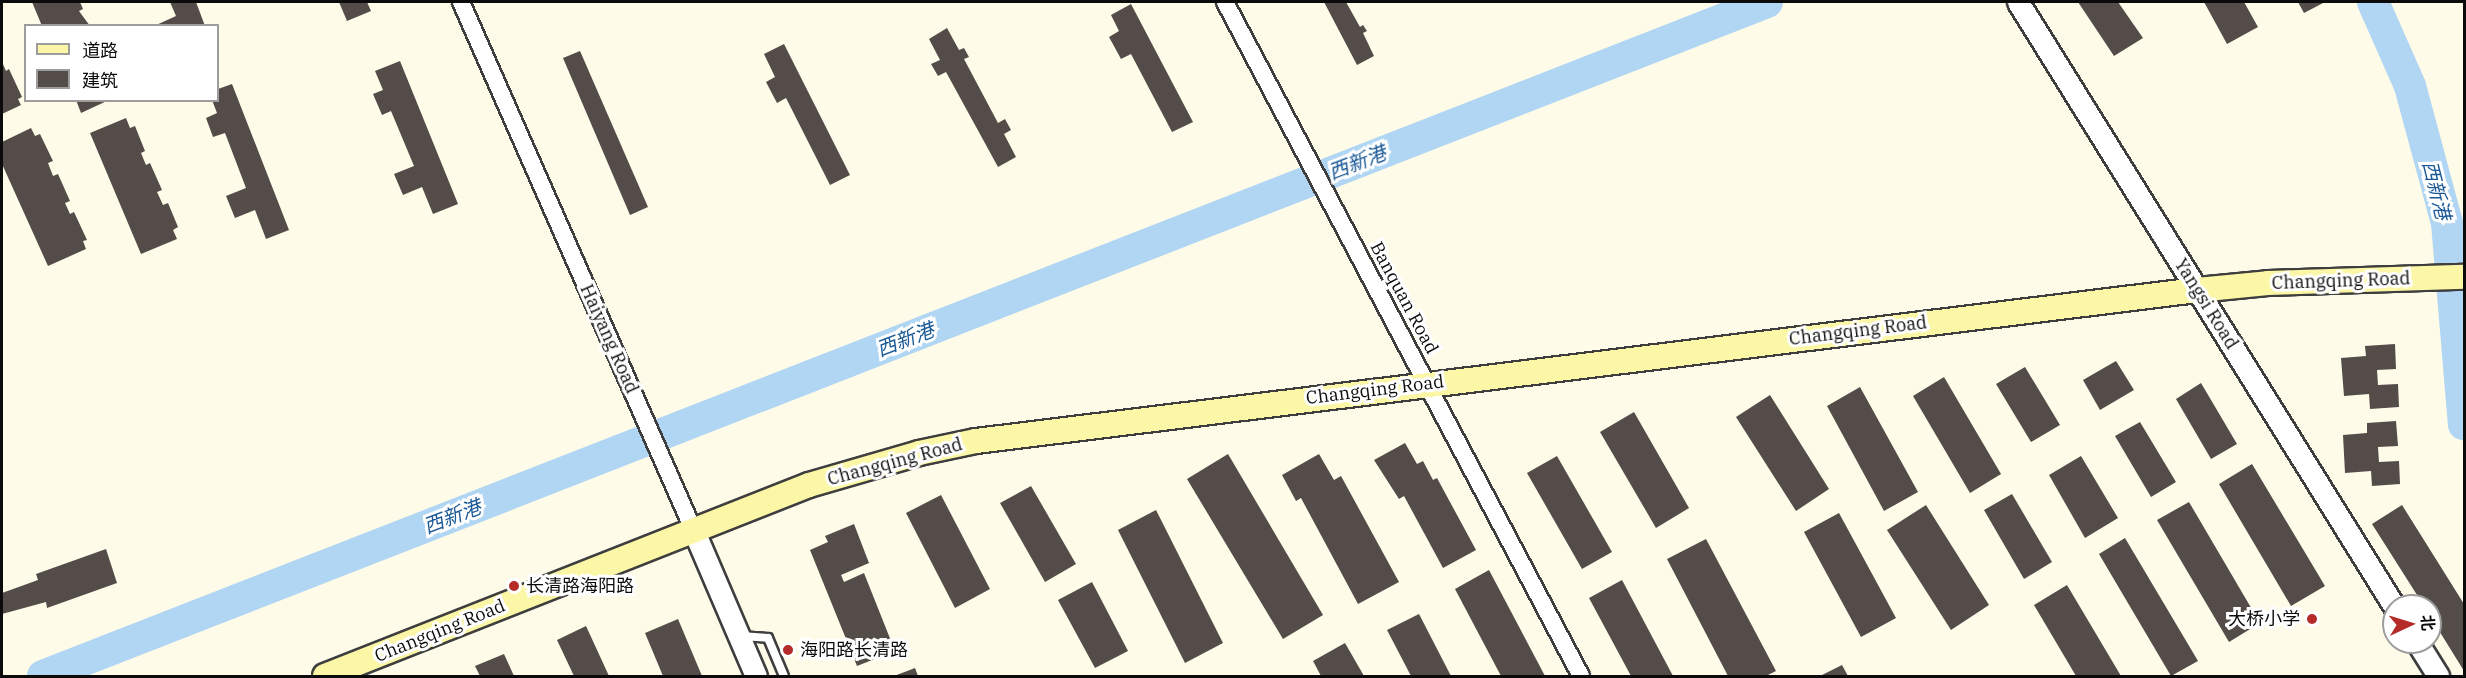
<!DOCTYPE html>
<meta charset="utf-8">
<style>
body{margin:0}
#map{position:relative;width:2466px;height:678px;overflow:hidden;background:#fefbe9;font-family:"IBM Plex Serif","Noto Sans SC",serif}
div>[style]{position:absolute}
.river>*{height:32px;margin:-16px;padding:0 16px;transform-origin:16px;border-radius:16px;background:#b0d6f3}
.building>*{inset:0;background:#534c48}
.roads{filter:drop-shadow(2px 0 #3e3e3e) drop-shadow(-2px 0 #3e3e3e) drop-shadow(0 2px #3e3e3e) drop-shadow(0 -2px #3e3e3e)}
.service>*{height:8px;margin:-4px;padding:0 4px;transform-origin:4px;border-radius:4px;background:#fff}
.minor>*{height:16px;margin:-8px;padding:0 8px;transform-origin:8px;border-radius:8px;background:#fff}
.tertiary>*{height:21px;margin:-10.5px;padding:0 10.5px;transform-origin:10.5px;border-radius:10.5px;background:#fff}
.secondary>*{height:24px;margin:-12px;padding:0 12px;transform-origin:12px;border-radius:12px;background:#fbf7a7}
.dots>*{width:16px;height:16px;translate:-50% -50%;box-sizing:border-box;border:3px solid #fff;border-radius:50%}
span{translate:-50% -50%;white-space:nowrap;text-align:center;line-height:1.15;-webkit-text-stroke:6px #fff;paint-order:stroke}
.street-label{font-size:18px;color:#0b0b0b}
.poi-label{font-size:18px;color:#0b0b0b}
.left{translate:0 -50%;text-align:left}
.right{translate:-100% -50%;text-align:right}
.water-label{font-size:20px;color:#1b5996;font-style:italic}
.frame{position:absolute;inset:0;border:3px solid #0b0b0b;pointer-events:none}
.legend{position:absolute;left:24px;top:24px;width:195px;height:78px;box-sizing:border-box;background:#fff;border:2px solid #9d9d9d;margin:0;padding:8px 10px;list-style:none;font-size:18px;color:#0b0b0b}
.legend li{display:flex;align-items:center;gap:12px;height:30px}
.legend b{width:30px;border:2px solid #9d9d9d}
.north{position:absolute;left:2382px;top:594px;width:60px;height:60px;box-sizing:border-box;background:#fff;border:2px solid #9d9d9d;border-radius:50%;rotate:86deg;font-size:16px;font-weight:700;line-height:24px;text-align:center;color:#0b0b0b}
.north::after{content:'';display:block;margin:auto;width:21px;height:27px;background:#b42b2a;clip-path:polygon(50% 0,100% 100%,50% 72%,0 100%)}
</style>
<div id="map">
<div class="river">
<i style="left:2373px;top:2px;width:92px;rotate:66.2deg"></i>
<i style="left:2410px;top:86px;width:142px;rotate:74.9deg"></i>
<i style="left:2447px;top:223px;width:202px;rotate:85.2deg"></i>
<i style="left:43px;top:676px;width:1851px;rotate:-21.35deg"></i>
</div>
<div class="building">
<i style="clip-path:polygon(32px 2px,80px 2px,83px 9px,79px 11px,90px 26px,42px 26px)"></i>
<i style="clip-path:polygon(170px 2px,196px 2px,205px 26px,154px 26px,176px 16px)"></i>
<i style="clip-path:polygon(339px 2px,367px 2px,371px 11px,347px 21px)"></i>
<i style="clip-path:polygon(1324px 2px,1346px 2px,1360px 27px,1363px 25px,1367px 31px,1363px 33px,1374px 56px,1357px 65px)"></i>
<i style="clip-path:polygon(2078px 2px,2118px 2px,2143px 38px,2114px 56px)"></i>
<i style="clip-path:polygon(2204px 2px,2244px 2px,2258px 27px,2227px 44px)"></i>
<i style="clip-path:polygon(2298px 2px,2325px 2px,2304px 13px)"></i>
<i style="clip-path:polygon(1131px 4px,1193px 122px,1172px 132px,1131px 54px,1121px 59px,1109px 37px,1119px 31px,1111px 15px)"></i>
<i style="clip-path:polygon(947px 28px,959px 50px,964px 48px,969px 57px,964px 59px,998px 123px,1005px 119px,1011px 130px,1004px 134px,1016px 157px,998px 167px,946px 72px,938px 76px,931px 64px,940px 60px,929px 39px)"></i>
<i style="clip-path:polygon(784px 44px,850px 175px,830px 185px,786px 98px,777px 103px,766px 82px,775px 77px,764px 54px)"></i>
<i style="clip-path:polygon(580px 51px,648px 207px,630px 215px,563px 58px)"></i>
<i style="clip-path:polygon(400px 61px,458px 204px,433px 214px,422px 187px,403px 195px,394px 174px,414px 166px,391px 111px,382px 115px,373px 94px,383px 90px,375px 71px)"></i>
<i style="clip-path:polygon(2px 62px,6px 71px,9px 69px,22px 97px,18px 99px,21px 105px,2px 114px)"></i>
<i style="clip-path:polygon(232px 84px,289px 230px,266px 239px,255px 210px,235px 218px,226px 196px,246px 188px,225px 133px,213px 137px,206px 118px,217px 113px,212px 100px,218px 100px,218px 89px)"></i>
<i style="clip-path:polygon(76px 100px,109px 100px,81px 113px)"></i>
<i style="clip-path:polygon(126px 118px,130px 128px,135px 126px,145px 151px,141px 153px,146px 165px,150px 163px,162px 190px,157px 192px,163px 205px,168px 203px,178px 227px,173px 230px,177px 239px,141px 254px,90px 133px)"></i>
<i style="clip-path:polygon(31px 128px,35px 136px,40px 134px,53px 161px,48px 163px,53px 176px,58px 174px,70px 201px,65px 203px,70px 214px,74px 212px,87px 240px,83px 241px,86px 249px,48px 266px,2px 164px,2px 142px)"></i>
<i style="clip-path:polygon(2395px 344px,2396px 369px,2377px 370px,2378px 385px,2398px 384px,2399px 407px,2370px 409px,2369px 394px,2344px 396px,2341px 358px,2366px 356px,2365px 346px)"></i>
<i style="clip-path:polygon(2116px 361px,2134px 390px,2100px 410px,2083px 380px)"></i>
<i style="clip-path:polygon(2025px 367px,2060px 425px,2031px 442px,1996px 384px)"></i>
<i style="clip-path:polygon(1944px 377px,2001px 474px,1970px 493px,1913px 396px)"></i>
<i style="clip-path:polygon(2201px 383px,2237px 444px,2211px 459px,2176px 399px)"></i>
<i style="clip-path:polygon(1860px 387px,1918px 492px,1884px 511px,1827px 406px)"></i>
<i style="clip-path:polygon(1770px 395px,1829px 489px,1796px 511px,1736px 417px)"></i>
<i style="clip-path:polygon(1634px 412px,1689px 508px,1656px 528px,1600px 432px)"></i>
<i style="clip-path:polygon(2396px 421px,2398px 446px,2378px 447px,2379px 462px,2399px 461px,2400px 484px,2372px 486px,2371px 471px,2345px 473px,2343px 435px,2367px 433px,2367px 423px)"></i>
<i style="clip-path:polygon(2140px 422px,2176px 482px,2151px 497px,2115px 436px)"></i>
<i style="clip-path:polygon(1405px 443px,1417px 464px,1423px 461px,1433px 480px,1437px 478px,1476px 550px,1443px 568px,1404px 496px,1399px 499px,1374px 460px)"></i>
<i style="clip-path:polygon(1228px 454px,1323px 615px,1283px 639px,1187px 479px)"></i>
<i style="clip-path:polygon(1319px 454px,1334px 480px,1341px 476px,1399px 582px,1358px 604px,1301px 498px,1296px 501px,1282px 475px)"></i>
<i style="clip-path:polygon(1557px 456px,1612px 552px,1582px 569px,1527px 473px)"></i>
<i style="clip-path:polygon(2081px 456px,2118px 518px,2085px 538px,2049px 475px)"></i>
<i style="clip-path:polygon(2252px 464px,2325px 586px,2291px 606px,2219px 484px)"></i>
<i style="clip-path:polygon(1031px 486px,1076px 564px,1045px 582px,1000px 503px)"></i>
<i style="clip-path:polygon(2012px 494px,2052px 562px,2024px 579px,1984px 510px)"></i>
<i style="clip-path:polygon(941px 495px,990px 589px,955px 608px,906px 513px)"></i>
<i style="clip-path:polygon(2189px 502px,2260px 623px,2229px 642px,2157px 520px)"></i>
<i style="clip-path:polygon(1926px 505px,1989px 605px,1951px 630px,1887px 530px)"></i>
<i style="clip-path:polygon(2402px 505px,2464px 604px,2464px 671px,2430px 616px,2430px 606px,2424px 606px,2372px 524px)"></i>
<i style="clip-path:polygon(1156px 510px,1223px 643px,1185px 663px,1118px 530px)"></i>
<i style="clip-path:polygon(1839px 513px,1896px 618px,1861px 637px,1804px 532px)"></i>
<i style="clip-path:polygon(854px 524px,869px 563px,841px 575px,844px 582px,864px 573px,895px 651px,857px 666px,810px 550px,828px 542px,825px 536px)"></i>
<i style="clip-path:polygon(2125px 538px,2198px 661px,2171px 676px,2099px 554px)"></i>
<i style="clip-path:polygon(1706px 539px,1776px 671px,1766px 676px,1728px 676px,1667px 559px)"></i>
<i style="clip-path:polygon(106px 549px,117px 583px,47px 608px,46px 602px,2px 614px,2px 593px,38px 580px,36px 574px)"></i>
<i style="clip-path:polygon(1489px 570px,1545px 676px,1501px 676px,1455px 589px)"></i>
<i style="clip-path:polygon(1622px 580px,1673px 676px,1631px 676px,1589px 598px)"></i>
<i style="clip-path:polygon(1092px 582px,1128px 651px,1095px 668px,1058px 600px)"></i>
<i style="clip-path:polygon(2067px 585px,2121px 676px,2076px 676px,2034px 605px)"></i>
<i style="clip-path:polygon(1419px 614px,1451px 676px,1411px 676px,1387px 630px)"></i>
<i style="clip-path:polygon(678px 619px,702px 676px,663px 676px,645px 633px)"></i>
<i style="clip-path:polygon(586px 626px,609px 676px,574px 676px,557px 640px)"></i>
<i style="clip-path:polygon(1345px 643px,1364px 676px,1321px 676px,1313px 661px)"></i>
<i style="clip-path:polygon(504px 654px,514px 676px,480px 676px,475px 666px)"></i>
<i style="clip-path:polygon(1842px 665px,1848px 676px,1820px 676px)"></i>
<i style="clip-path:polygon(915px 668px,918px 676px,894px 676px)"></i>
</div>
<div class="roads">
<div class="service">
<i style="left:741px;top:636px;width:27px;rotate:4deg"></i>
<i style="left:768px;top:638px;width:41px;rotate:67.2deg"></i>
</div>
<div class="minor">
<i style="left:461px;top:2px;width:576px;rotate:66.24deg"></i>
<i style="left:1225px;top:2px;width:762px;rotate:62.16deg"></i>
</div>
<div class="tertiary">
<i style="left:2018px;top:2px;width:711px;rotate:58.1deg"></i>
<i style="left:693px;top:529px;width:160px;rotate:66.8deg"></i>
<i style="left:2417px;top:642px;width:40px;rotate:58deg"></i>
</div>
<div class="secondary">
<i style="left:325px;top:676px;width:520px;rotate:-21.54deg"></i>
<i style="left:809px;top:485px;width:115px;rotate:-16.2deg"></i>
<i style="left:919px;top:453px;width:58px;rotate:-11.9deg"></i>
<i style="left:976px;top:441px;width:1230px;rotate:-7.05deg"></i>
<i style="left:2197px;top:290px;width:71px;rotate:-5.6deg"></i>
<i style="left:2268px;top:283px;width:196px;rotate:-1.8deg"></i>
</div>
</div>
<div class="dots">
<i style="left:514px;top:586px;background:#b42b2a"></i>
<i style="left:2312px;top:619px;background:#b42b2a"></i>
<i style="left:788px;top:650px;background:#b42b2a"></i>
</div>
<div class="street-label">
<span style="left:2341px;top:281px;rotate:-2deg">Changqing Road</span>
<span style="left:1404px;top:298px;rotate:62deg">Banquan Road</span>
<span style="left:2206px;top:304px;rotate:58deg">Yangsi Road</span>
<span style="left:1858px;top:331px;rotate:-7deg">Changqing Road</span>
<span style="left:609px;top:339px;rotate:66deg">Haiyang Road</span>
<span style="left:1375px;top:390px;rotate:-7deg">Changqing Road</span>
<span style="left:895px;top:462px;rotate:-15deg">Changqing Road</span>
<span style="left:440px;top:631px;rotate:-22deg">Changqing Road</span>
</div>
<div class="poi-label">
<span class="left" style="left:526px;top:586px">长清路海阳路</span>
<span class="right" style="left:2300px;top:619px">大桥小学</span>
<span class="left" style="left:800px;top:650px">海阳路长清路</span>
</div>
<div class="water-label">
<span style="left:1357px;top:162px;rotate:-21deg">西新港</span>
<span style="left:2437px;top:190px;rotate:76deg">西新港</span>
<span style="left:905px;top:339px;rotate:-21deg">西新港</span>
<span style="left:452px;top:516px;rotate:-21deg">西新港</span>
</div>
<div class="frame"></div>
<ul class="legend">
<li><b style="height:8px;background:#fbf7a7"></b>道路</li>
<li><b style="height:16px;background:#534c48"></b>建筑</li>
</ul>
<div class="north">北</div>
</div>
